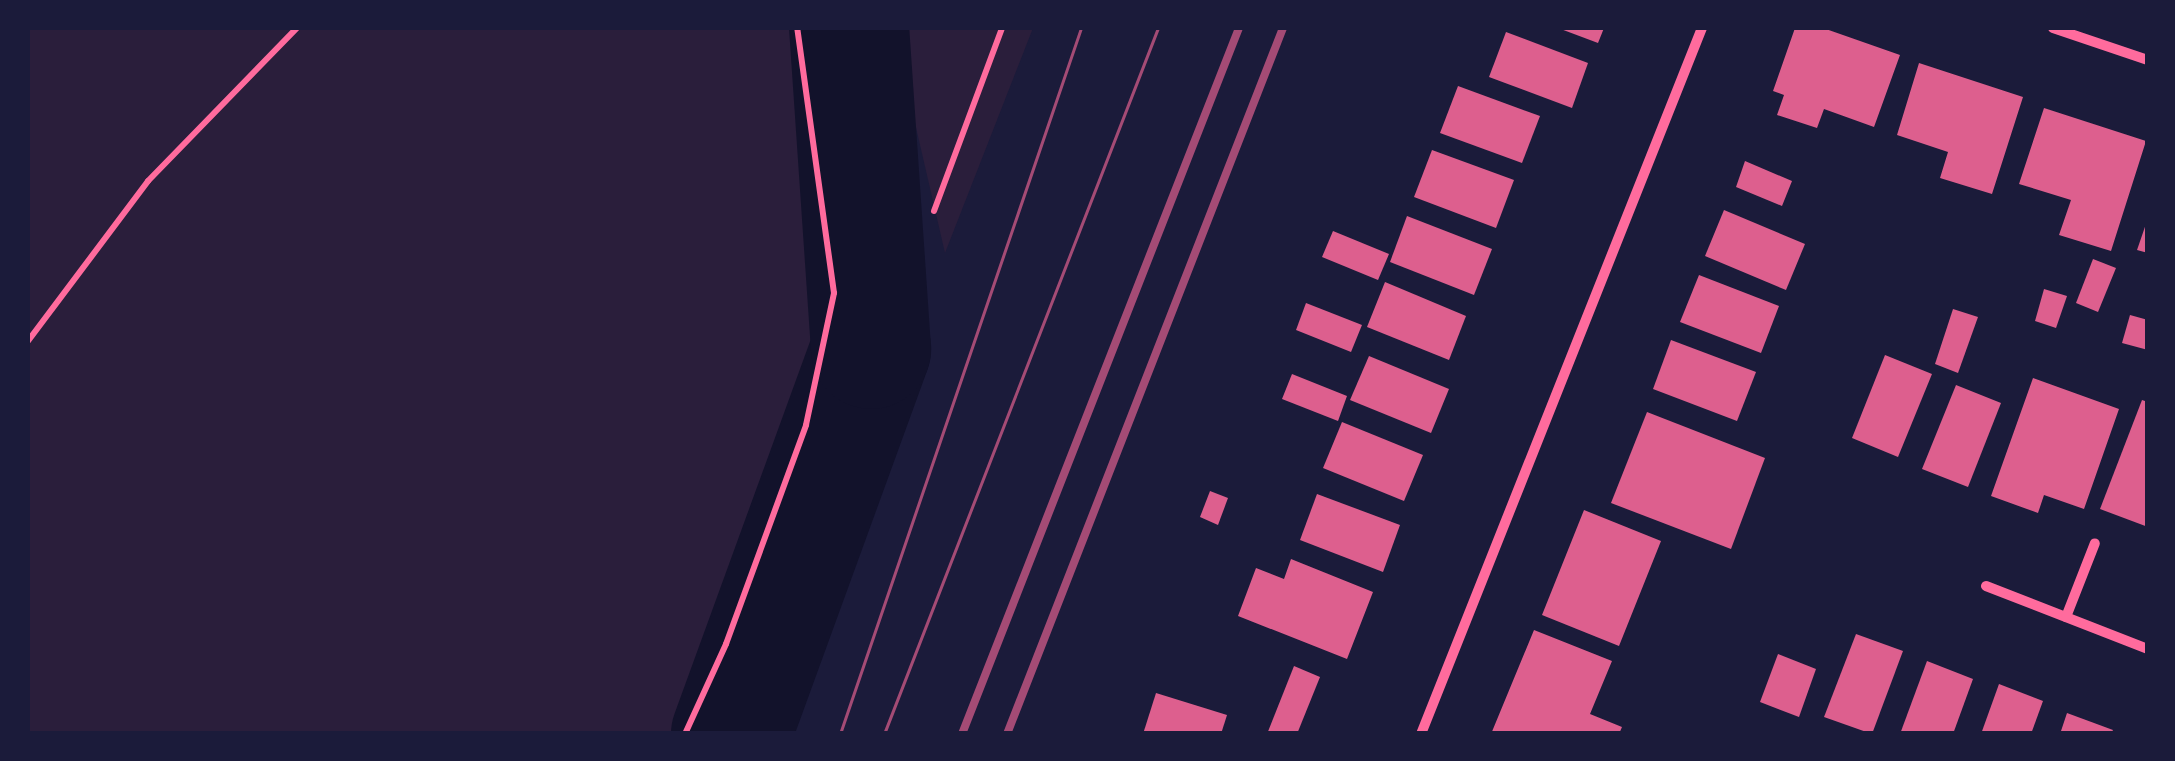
<!DOCTYPE html>
<style>
body{margin:0}
#map{position:relative;width:2175px;height:761px;overflow:hidden;background:#1b1b3a;font-family:Karla,sans-serif}
div>[style]{position:absolute}
.green>*{inset:0;background:#2a1e3b}
.river>*{height:120px;margin:-60px;padding:0 60px;transform-origin:60px;border-radius:60px;background:#12122b}
.building>*{inset:0;background:#dd5f8e}
.path>*{height:6px;margin:-3px;padding:0 3px;transform-origin:3px;border-radius:3px;background:#ff6b9d}
.minor>*{height:10px;margin:-5px;padding:0 5px;transform-origin:5px;border-radius:5px;background:#ff6b9d}
.tram>*{height:2.5px;margin:-1.25px;padding:0 1.25px;transform-origin:1.25px;border-radius:1.25px;background:#a44b75}
.rail>*{height:8px;margin:-4px;padding:0 4px;transform-origin:4px;border-radius:4px;background:#a44b75}
span{translate:-50% -50%;white-space:nowrap;text-align:center;line-height:1.15;-webkit-text-stroke:10px #1b1b3a;paint-order:stroke}
.frame{position:absolute;inset:0;border:30px solid #1b1b3a;pointer-events:none}
</style>
<div id="map">
<div class="green">
<i style="clip-path:polygon(28px 28px,830px 28px,885px 351px,729px 733px,28px 733px)"></i>
<i style="clip-path:polygon(893px 28px,1033px 28px,945px 253px)"></i>
</div>
<div class="river">
<i style="left:731px;top:734px;width:410px;rotate:-70deg"></i>
<i style="left:871px;top:349px;width:322px;rotate:-93.9deg"></i>
</div>
<div class="building">
<i style="clip-path:polygon(1558px 28px,1604px 28px,1598px 43px)"></i>
<i style="clip-path:polygon(1795px 28px,1823px 28px,1900px 55px,1874px 127px,1824px 109px,1817px 128px,1777px 115px,1784px 95px,1773px 91px)"></i>
<i style="clip-path:polygon(1506px 32px,1588px 63px,1572px 108px,1489px 77px)"></i>
<i style="clip-path:polygon(1919px 63px,2023px 97px,1992px 194px,1940px 178px,1948px 152px,1897px 135px)"></i>
<i style="clip-path:polygon(1458px 86px,1540px 116px,1522px 163px,1440px 133px)"></i>
<i style="clip-path:polygon(2044px 108px,2146px 141px,2111px 251px,2059px 235px,2071px 200px,2019px 184px)"></i>
<i style="clip-path:polygon(1432px 150px,1514px 180px,1496px 228px,1414px 197px)"></i>
<i style="clip-path:polygon(1745px 161px,1792px 181px,1782px 206px,1736px 187px)"></i>
<i style="clip-path:polygon(1724px 210px,1805px 244px,1786px 290px,1705px 256px)"></i>
<i style="clip-path:polygon(1407px 216px,1492px 249px,1474px 295px,1390px 262px)"></i>
<i style="clip-path:polygon(2147px 221px,2148px 221px,2148px 253px,2137px 250px)"></i>
<i style="clip-path:polygon(1333px 231px,1389px 254px,1378px 280px,1322px 257px)"></i>
<i style="clip-path:polygon(2093px 259px,2116px 268px,2098px 312px,2076px 303px)"></i>
<i style="clip-path:polygon(1699px 275px,1779px 306px,1761px 353px,1680px 322px)"></i>
<i style="clip-path:polygon(1385px 282px,1466px 316px,1449px 360px,1367px 327px)"></i>
<i style="clip-path:polygon(2044px 289px,2067px 296px,2056px 328px,2035px 321px)"></i>
<i style="clip-path:polygon(1306px 303px,1362px 325px,1351px 352px,1296px 330px)"></i>
<i style="clip-path:polygon(1953px 309px,1978px 317px,1958px 373px,1935px 364px)"></i>
<i style="clip-path:polygon(2130px 315px,2148px 320px,2148px 350px,2122px 343px)"></i>
<i style="clip-path:polygon(1671px 340px,1756px 372px,1737px 421px,1653px 389px)"></i>
<i style="clip-path:polygon(1885px 355px,1932px 374px,1898px 457px,1852px 438px)"></i>
<i style="clip-path:polygon(1369px 356px,1449px 389px,1431px 433px,1350px 400px)"></i>
<i style="clip-path:polygon(1292px 374px,1347px 396px,1338px 421px,1282px 399px)"></i>
<i style="clip-path:polygon(2033px 378px,2119px 409px,2084px 509px,2044px 495px,2038px 513px,1991px 496px)"></i>
<i style="clip-path:polygon(1956px 385px,2001px 403px,1968px 487px,1922px 469px)"></i>
<i style="clip-path:polygon(2142px 400px,2148px 402px,2148px 527px,2100px 509px)"></i>
<i style="clip-path:polygon(1647px 412px,1765px 458px,1731px 549px,1611px 503px)"></i>
<i style="clip-path:polygon(1342px 422px,1423px 455px,1404px 501px,1323px 468px)"></i>
<i style="clip-path:polygon(1210px 491px,1228px 498px,1218px 525px,1200px 517px)"></i>
<i style="clip-path:polygon(1317px 494px,1400px 525px,1383px 572px,1300px 540px)"></i>
<i style="clip-path:polygon(1584px 510px,1661px 541px,1619px 646px,1542px 615px)"></i>
<i style="clip-path:polygon(1291px 559px,1373px 592px,1347px 659px,1238px 616px,1256px 568px,1284px 579px)"></i>
<i style="clip-path:polygon(1534px 630px,1612px 661px,1590px 714px,1622px 727px,1619px 734px,1491px 734px)"></i>
<i style="clip-path:polygon(1856px 634px,1903px 651px,1872px 734px,1824px 717px)"></i>
<i style="clip-path:polygon(1778px 654px,1816px 669px,1799px 717px,1760px 702px)"></i>
<i style="clip-path:polygon(1927px 661px,1973px 679px,1953px 734px,1900px 734px)"></i>
<i style="clip-path:polygon(1294px 666px,1320px 677px,1297px 734px,1267px 734px)"></i>
<i style="clip-path:polygon(1999px 684px,2043px 701px,2031px 734px,1981px 734px)"></i>
<i style="clip-path:polygon(1156px 693px,1227px 715px,1221px 734px,1143px 734px)"></i>
<i style="clip-path:polygon(2067px 713px,2113px 730px,2111px 734px,2060px 734px)"></i>
</div>
<div class="path">
<i style="left:934px;top:211px;width:195px;rotate:-69.6deg"></i>
<i style="left:28px;top:341px;width:200px;rotate:-53.1deg"></i>
<i style="left:148px;top:181px;width:214px;rotate:-45.8deg"></i>
<i style="left:685px;top:734px;width:99px;rotate:-65.5deg"></i>
<i style="left:726px;top:644px;width:233px;rotate:-69.9deg"></i>
<i style="left:806px;top:425px;width:135px;rotate:-78deg"></i>
<i style="left:834px;top:293px;width:268px;rotate:-97.9deg"></i>
</div>
<div class="minor">
<i style="left:2053px;top:28px;width:100px;rotate:18.6deg"></i>
<i style="left:1986px;top:586px;width:174px;rotate:21.3deg"></i>
<i style="left:2066px;top:617px;width:79px;rotate:-68.6deg"></i>
<i style="left:1421px;top:734px;width:760px;rotate:-68.3deg"></i>
</div>
<div class="tram">
<i style="left:840px;top:734px;width:746px;rotate:-71.15deg"></i>
<i style="left:884px;top:734px;width:757px;rotate:-68.79deg"></i>
</div>
<div class="rail">
<i style="left:962px;top:734px;width:758px;rotate:-68.58deg"></i>
<i style="left:1007px;top:734px;width:758px;rotate:-68.65deg"></i>
</div>
<div class="frame"></div>
</div>
